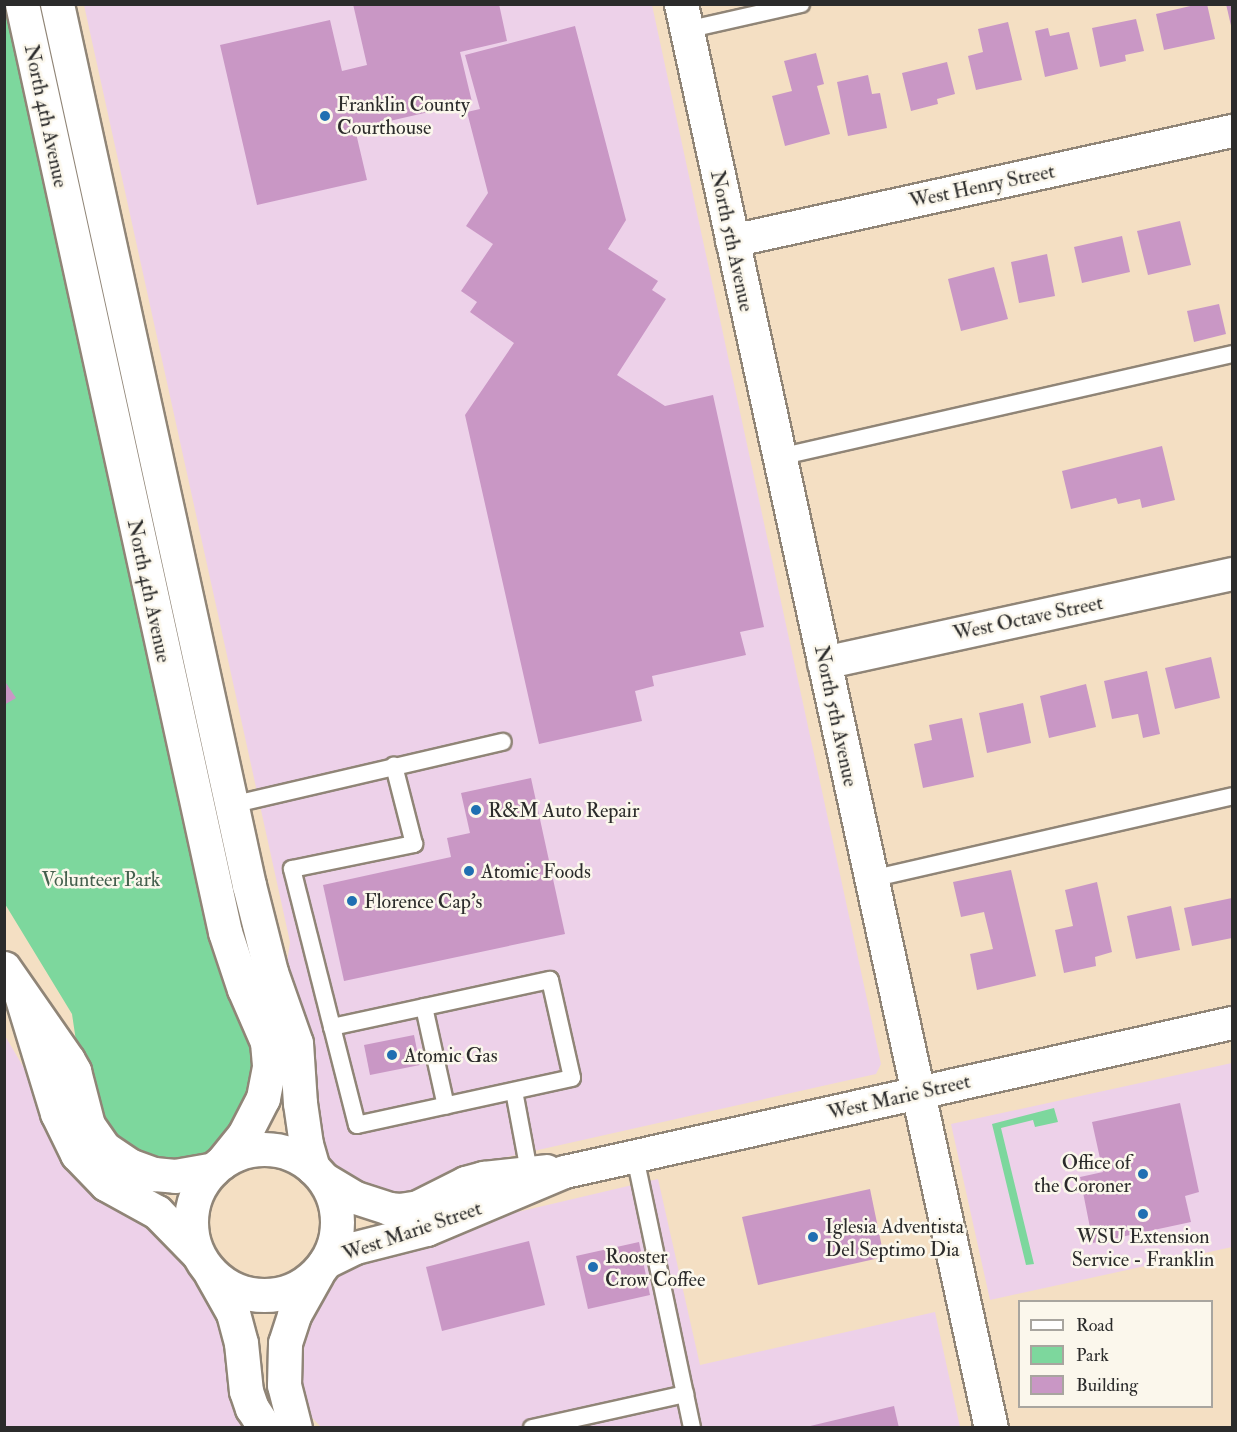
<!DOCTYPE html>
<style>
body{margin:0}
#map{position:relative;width:1237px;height:1432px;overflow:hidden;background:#f4dfc3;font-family:"IM FELL Double Pica",serif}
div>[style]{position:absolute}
.built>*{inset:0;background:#edd1e9}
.green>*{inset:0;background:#7dd79d}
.building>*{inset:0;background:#c997c5}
.roads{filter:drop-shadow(2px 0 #908577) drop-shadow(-2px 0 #908577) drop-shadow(0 2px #908577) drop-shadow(0 -2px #908577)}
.lane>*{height:16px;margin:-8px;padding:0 8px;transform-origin:8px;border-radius:8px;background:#fff}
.street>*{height:32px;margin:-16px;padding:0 16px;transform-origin:16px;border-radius:16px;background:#fff}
.secondary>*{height:33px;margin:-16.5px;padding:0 16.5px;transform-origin:16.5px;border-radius:16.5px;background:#fff}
.secondary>.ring{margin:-16.5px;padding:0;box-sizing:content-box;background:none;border:33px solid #fff;border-radius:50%}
.dots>*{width:16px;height:16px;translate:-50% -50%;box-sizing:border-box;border:3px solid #fbf7ec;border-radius:50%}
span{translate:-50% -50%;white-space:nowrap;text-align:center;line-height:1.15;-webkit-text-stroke:5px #fbf7ec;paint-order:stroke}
.poi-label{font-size:20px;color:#2b2b2b}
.left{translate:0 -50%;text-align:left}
.right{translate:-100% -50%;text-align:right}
.street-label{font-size:20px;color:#2b2b2b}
.park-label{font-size:20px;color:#445f4d}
.frame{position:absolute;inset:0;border:6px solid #2b2b2b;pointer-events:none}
.legend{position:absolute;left:1018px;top:1300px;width:195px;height:108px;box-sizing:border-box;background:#fbf7ec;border:2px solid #a8a59f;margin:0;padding:8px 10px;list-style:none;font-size:18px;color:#2b2b2b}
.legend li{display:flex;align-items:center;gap:12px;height:30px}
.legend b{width:30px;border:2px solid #a8a59f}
</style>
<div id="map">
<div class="built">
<i style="clip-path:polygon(84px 5px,652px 5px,881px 1064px,876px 1074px,493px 1160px,393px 1200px,331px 1167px,317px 1138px,286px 970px,290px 942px)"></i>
<i style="clip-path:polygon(4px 1034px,41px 1097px,136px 1209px,178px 1247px,212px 1292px,246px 1427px,5px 1427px)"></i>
<i style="clip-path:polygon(1232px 1063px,1232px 1247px,990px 1300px,951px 1124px)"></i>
<i style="clip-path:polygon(658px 1179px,700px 1365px,935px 1312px,960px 1427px,321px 1427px,302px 1407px,293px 1382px,303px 1319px,316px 1294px,336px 1274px,364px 1258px,500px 1216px)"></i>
</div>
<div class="green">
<i style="clip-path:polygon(8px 4px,215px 955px,225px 984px,243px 1017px,259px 1071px,217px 1151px,180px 1163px,129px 1152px,100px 1123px,76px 1041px,72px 1014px,5px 904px,4px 5px)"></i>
<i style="clip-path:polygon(1054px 1108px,1058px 1122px,1035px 1127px,1033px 1120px,1001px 1128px,1034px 1264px,1026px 1265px,992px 1124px)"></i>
</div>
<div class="building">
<i style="clip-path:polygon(353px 4px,499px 4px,507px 41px,460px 52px,472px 102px,355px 129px,367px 180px,257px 205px,220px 45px,330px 20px,342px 71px,367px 65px)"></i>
<i style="clip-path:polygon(1199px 4px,1207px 4px,1215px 39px,1164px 50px,1156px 14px)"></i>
<i style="clip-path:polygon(1226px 4px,1232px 4px,1232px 30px)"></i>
<i style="clip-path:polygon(1136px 19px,1144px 51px,1125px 55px,1126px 61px,1100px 67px,1092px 28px)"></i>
<i style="clip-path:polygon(1008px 22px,1022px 80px,976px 90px,968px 56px,983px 52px,978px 29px)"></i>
<i style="clip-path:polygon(575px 26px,626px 220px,608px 249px,658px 281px,652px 290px,666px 299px,617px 375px,665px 406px,713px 395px,764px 627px,740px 632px,746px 655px,652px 676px,654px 686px,635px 691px,642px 721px,539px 744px,465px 415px,514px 343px,470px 312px,477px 302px,461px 291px,493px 244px,466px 226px,488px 193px,467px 112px,480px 109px,465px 55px)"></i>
<i style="clip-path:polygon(1048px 28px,1050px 36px,1069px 32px,1078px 69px,1045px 77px,1035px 31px)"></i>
<i style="clip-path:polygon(816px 53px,824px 84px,817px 86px,830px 134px,785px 146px,772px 96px,792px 91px,784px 61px)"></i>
<i style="clip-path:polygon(947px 62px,955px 94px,937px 99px,938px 104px,911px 111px,902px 73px)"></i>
<i style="clip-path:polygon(868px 75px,872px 94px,880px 93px,887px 128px,848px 136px,837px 82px)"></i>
<i style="clip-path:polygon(1180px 221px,1191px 265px,1148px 275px,1137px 231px)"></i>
<i style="clip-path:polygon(1122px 236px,1130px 272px,1082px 283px,1074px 247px)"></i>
<i style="clip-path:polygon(1047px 254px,1055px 296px,1019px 303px,1011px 262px)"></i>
<i style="clip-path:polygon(994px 267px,1008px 319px,961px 331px,948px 279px)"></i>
<i style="clip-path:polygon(1219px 304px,1226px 334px,1194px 342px,1187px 311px)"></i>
<i style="clip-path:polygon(1162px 446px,1175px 500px,1142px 508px,1140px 499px,1118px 504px,1116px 498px,1071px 509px,1062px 471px)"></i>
<i style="clip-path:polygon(1211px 657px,1220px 698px,1175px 709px,1165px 668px)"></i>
<i style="clip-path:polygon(1147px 671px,1160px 734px,1143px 738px,1138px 714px,1112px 719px,1104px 681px)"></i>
<i style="clip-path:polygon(4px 680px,16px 698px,4px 705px)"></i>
<i style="clip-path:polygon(1086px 684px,1096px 727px,1049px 738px,1040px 696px)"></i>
<i style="clip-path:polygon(1023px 703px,1031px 743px,987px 753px,979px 713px)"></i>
<i style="clip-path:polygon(962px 718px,974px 777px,923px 788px,914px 744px,932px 740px,929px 725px)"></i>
<i style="clip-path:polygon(531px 778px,565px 934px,344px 981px,323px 885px,451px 857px,447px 838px,470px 833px,461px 793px)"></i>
<i style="clip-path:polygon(1011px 870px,1036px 976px,977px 990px,970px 954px,993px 949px,984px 912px,961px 917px,953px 882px)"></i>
<i style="clip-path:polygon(1097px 882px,1112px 952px,1095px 957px,1096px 966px,1064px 973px,1055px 930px,1073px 926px,1065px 890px)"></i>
<i style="clip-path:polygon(1232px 898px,1232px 938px,1192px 946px,1184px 908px)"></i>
<i style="clip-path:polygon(1171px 906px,1180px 950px,1136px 959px,1127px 916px)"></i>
<i style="clip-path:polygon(414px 1035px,420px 1065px,370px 1075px,364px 1045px)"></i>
<i style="clip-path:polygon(1180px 1103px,1199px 1192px,1185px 1196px,1191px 1222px,1093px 1243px,1080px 1177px,1103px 1172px,1092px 1122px)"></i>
<i style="clip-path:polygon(870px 1189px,884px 1257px,758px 1285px,742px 1217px)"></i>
<i style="clip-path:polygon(529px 1241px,545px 1305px,442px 1331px,426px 1267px)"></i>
<i style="clip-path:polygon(639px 1242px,650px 1295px,588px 1309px,576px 1256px)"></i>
<i style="clip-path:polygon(894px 1406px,899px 1428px,806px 1428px,806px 1427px)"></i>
</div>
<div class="roads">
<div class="lane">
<i style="left:686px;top:30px;width:118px;rotate:-12.7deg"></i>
<i style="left:779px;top:457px;width:465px;rotate:-12.8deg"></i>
<i style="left:227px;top:806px;width:283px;rotate:-13.1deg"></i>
<i style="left:871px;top:879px;width:370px;rotate:-12.9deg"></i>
<i style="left:424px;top:1007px;width:101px;rotate:77.5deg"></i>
<i style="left:332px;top:1027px;width:223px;rotate:-12.2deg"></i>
<i style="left:550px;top:980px;width:100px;rotate:77.3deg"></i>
<i style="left:572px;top:1078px;width:220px;rotate:167.7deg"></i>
<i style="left:357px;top:1125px;width:101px;rotate:-104.3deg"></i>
<i style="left:332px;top:1027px;width:163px;rotate:-104.2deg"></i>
<i style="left:292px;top:869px;width:125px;rotate:-11.6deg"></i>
<i style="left:414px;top:844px;width:81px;rotate:-104.4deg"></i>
<i style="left:514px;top:1091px;width:81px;rotate:79.4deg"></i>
<i style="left:635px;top:1157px;width:277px;rotate:78.1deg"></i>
<i style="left:532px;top:1428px;width:157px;rotate:-12.5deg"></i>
</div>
<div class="street">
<i style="left:732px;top:241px;width:512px;rotate:-12.41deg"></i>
<i style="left:824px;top:663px;width:418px;rotate:-12.3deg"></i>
<i style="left:324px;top:1179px;width:37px;rotate:31deg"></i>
<i style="left:356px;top:1198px;width:35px;rotate:18deg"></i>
<i style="left:389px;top:1209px;width:11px;rotate:5deg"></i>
<i style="left:400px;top:1210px;width:18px;rotate:-9deg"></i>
<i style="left:418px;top:1207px;width:54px;rotate:-26.6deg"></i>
<i style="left:466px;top:1183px;width:19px;rotate:-16deg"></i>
<i style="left:484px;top:1178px;width:63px;rotate:-6.3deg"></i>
<i style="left:325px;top:1263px;width:34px;rotate:-26deg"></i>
<i style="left:356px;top:1248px;width:73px;rotate:-14.2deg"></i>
<i style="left:427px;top:1230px;width:150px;rotate:-22.8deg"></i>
<i style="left:565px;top:1172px;width:683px;rotate:-12.59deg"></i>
</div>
<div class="secondary">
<i style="left:22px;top:4px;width:950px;rotate:77.66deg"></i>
<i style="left:225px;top:932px;width:60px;rotate:71.6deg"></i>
<i style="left:244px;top:989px;width:58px;rotate:66.5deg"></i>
<i style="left:267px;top:1042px;width:25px;rotate:85deg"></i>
<i style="left:269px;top:1067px;width:32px;rotate:101deg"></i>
<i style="left:263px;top:1098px;width:42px;rotate:117.2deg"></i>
<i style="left:244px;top:1135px;width:35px;rotate:129deg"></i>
<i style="left:57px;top:4px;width:902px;rotate:77.71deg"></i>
<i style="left:249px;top:885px;width:90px;rotate:75.8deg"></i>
<i style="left:271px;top:972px;width:75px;rotate:70.6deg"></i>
<i style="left:296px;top:1043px;width:60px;rotate:86.2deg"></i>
<i style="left:300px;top:1103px;width:41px;rotate:81.7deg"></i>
<i style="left:306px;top:1144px;width:25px;rotate:74deg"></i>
<i style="left:681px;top:4px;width:1457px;rotate:77.72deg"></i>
<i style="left:4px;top:968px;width:112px;rotate:55.2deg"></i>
<i style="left:68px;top:1060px;width:13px;rotate:61deg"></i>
<i style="left:74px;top:1071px;width:56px;rotate:75.5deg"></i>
<i style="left:88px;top:1125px;width:28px;rotate:55deg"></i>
<i style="left:104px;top:1148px;width:30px;rotate:34deg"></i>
<i style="left:129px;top:1165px;width:27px;rotate:20deg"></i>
<i style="left:154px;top:1174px;width:21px;rotate:5deg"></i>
<i style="left:175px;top:1176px;width:39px;rotate:-10deg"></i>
<i style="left:20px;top:992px;width:127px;rotate:73deg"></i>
<i style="left:57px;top:1113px;width:46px;rotate:64deg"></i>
<i style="left:77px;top:1154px;width:42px;rotate:46deg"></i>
<i style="left:106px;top:1184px;width:58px;rotate:28.8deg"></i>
<i style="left:157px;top:1212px;width:57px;rotate:45.7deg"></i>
<i class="ring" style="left:191px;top:1149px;width:113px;height:113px"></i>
<i style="left:211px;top:1274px;width:45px;rotate:60.6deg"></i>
<i style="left:233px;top:1313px;width:31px;rotate:75deg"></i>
<i style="left:241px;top:1343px;width:48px;rotate:84.1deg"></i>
<i style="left:246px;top:1391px;width:18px;rotate:71deg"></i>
<i style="left:252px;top:1408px;width:24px;rotate:57deg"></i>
<i style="left:295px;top:1428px;width:44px;rotate:-104.3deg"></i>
<i style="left:284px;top:1385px;width:42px;rotate:-88.6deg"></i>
<i style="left:285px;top:1343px;width:29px;rotate:-72deg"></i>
<i style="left:294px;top:1315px;width:47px;rotate:-60.7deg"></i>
</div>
</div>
<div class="dots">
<i style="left:325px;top:116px;background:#1f6fb2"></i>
<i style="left:476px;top:810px;background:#1f6fb2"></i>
<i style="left:469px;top:871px;background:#1f6fb2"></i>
<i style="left:352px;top:901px;background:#1f6fb2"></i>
<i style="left:392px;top:1055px;background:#1f6fb2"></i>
<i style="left:1143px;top:1174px;background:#1f6fb2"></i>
<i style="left:1143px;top:1214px;background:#1f6fb2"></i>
<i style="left:813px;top:1237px;background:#1f6fb2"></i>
<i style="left:593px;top:1267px;background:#1f6fb2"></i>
</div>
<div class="poi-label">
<span class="left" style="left:337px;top:116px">Franklin County<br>Courthouse</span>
<span class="left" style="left:488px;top:810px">R&amp;M Auto Repair</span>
<span class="left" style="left:481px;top:871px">Atomic Foods</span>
<span class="left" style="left:364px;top:901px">Florence Cap's</span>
<span class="left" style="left:404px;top:1055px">Atomic Gas</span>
<span class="right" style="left:1131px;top:1174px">Office of<br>the Coroner</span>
<span class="left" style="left:825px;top:1238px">Iglesia Adventista<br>Del Septimo Dia</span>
<span style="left:1143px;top:1248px">WSU Extension<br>Service - Franklin</span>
<span class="left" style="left:605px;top:1268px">Rooster<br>Crow Coffee</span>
</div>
<div class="street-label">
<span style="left:46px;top:116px;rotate:78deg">North 4th Avenue</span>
<span style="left:982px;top:186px;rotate:-12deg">West Henry Street</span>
<span style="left:732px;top:241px;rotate:78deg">North 5th Avenue</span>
<span style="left:149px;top:591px;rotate:78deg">North 4th Avenue</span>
<span style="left:1028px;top:618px;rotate:-12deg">West Octave Street</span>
<span style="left:836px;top:716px;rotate:78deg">North 5th Avenue</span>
<span style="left:899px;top:1097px;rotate:-13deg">West Marie Street</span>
<span style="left:412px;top:1231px;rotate:-19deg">West Marie Street</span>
</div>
<div class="park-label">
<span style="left:101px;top:879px">Volunteer Park</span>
</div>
<div class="frame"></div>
<ul class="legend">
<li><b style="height:8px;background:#fff"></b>Road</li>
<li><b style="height:16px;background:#7dd79d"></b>Park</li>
<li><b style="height:16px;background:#c997c5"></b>Building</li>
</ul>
</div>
